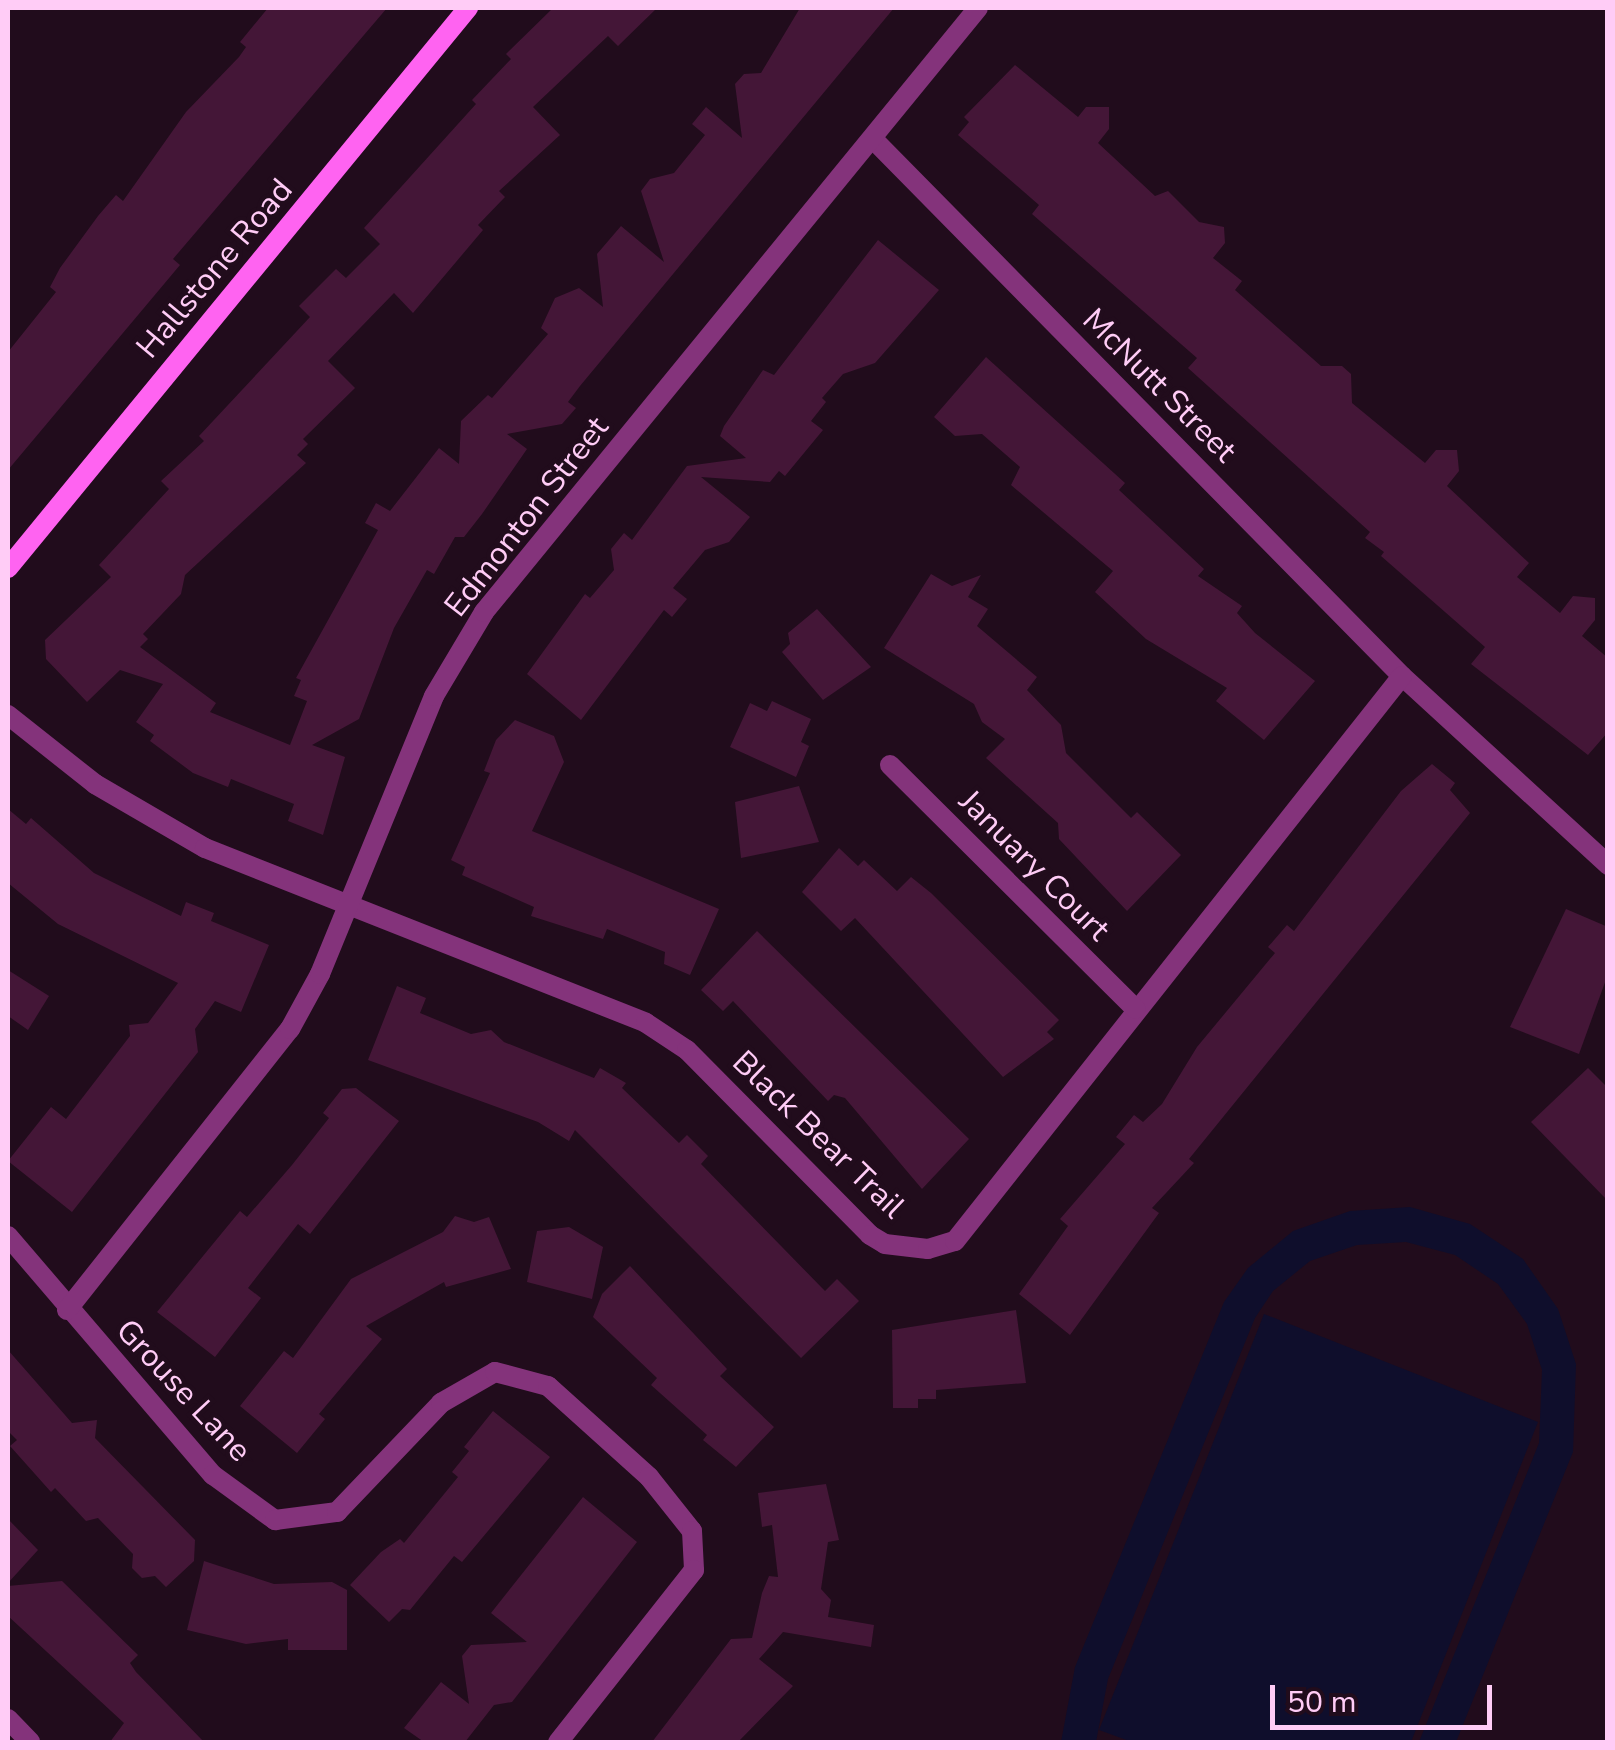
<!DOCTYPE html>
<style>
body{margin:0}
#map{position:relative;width:1615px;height:1750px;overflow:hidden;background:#210c1c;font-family:"Nunito Sans",sans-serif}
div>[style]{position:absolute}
.green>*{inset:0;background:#0f0e2c}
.building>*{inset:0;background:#441637}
.street>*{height:20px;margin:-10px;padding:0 10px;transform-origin:10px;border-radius:10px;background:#84337b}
.secondary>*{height:20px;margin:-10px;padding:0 10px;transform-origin:10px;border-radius:10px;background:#ff63f1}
span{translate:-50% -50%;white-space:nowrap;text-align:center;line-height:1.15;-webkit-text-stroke:9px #210c1c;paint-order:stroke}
.street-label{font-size:32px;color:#ffccf6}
.frame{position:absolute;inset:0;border:10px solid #ffccf6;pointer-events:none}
.scale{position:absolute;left:1270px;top:1685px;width:222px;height:45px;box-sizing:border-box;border:5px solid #ffccf6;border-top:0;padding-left:12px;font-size:30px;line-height:35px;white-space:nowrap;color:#ffccf6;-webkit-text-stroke:8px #210c1c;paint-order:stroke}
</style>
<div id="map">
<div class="green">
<i style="clip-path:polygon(1410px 1207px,1470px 1224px,1523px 1259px,1558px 1309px,1576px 1364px,1573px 1452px,1456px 1742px,1419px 1742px,1539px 1443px,1542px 1370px,1527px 1324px,1498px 1284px,1455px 1255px,1406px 1242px,1357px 1245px,1310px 1261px,1273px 1291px,1255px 1318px,1108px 1679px,1096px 1742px,1061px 1742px,1075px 1667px,1224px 1302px,1248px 1268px,1293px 1231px,1350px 1211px)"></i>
<i style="clip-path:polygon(1264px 1314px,1538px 1422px,1411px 1742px,1132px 1742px,1099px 1730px)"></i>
</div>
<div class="building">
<i style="clip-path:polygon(268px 8px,387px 8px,173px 259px,180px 265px,8px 470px,8px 352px,56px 292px,50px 287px,60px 268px,98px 216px,116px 195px,123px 201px,186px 112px,239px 57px,246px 47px,240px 42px)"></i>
<i style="clip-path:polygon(553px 8px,657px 8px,618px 46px,608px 36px,533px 107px,560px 135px,499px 191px,505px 197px,478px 225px,483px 230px,413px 313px,394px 293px,328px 361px,355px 388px,303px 439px,308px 444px,297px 455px,306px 463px,185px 575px,181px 594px,143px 634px,148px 639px,140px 647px,216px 703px,210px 712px,290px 745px,307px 701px,294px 696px,301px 680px,296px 678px,378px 530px,365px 523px,376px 503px,390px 511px,439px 448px,459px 464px,461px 421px,488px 395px,492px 398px,548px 334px,541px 328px,555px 298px,579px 288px,603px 307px,597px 254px,621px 226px,664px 262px,641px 191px,650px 179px,674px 173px,705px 135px,692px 124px,706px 107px,742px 138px,735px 84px,744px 74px,761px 73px,800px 8px,894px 8px,580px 386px,568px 402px,576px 408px,562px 424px,507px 434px,527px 449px,482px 514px,464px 537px,455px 537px,434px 574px,427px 570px,394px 628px,359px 719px,312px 745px,345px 757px,323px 835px,288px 821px,294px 804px,231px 779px,228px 787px,193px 773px,150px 741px,154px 735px,136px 722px,163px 684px,120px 670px,87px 702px,46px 659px,45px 640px,111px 577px,99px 565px,169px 489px,161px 481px,204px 441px,199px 436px,310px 317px,299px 306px,336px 269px,346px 278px,380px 244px,364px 228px,476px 104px,472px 100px,511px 59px,506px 54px)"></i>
<i style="clip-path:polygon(1015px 65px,1078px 117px,1086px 107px,1109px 107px,1109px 129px,1098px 143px,1155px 196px,1168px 191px,1199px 222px,1224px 227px,1225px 243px,1213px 258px,1242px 281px,1235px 290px,1321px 366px,1342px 366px,1351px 374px,1352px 403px,1425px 463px,1436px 450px,1457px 450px,1459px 471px,1447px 486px,1529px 563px,1517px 577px,1560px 613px,1573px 596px,1595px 598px,1595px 620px,1582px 636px,1608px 658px,1608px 732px,1588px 755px,1471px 664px,1485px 647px,1381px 556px,1384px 552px,1365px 538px,1370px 532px,1188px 368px,1197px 358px,1032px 214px,1039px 205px,958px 135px,969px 122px,964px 117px)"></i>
<i style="clip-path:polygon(878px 240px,939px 290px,875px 363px,843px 374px,822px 398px,826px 402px,811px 421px,823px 430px,785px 476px,779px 471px,770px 482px,701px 477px,750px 517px,729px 542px,705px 550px,673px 588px,687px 599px,672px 617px,664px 610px,581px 720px,527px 674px,585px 594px,590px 598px,614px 570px,611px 549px,624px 533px,632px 540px,687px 466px,746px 458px,720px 436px,724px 426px,763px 370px,774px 375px)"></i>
<i style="clip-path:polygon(986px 357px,1125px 483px,1119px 490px,1204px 569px,1198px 576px,1242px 606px,1237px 613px,1255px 633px,1315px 681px,1264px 740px,1216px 701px,1227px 688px,1146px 639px,1095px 592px,1113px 571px,1011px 485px,1020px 467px,982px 434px,955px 436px,934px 417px)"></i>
<i style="clip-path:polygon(931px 574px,952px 586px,981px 575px,968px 597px,988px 609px,977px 626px,1037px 677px,1027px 690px,1061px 725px,1066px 753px,1131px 818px,1137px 812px,1181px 855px,1127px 911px,1059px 839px,1058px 823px,986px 758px,1005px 739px,982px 722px,974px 704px,884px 648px)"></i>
<i style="clip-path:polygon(817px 609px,871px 667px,823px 700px,782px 652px,790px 644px,788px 633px)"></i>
<i style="clip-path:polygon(772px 701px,811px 719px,801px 742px,809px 746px,796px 777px,730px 747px,750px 703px,767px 711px)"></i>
<i style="clip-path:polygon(515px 720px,554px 736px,564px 762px,532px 831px,719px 909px,690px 975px,664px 964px,665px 952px,607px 929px,603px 939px,531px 916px,534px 907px,462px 875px,465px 867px,451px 860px,490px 773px,484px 771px,496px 740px)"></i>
<i style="clip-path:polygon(1432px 764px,1455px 783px,1450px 790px,1470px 813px,1189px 1159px,1194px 1163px,1152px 1208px,1159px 1213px,1070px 1335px,1019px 1294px,1068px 1226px,1060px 1219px,1125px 1144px,1116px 1137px,1134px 1115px,1143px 1122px,1162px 1104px,1197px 1047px,1275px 953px,1268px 947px,1287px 925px,1294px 931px,1401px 791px)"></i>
<i style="clip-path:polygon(799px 786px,819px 842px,741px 858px,735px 802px)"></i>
<i style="clip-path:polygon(8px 809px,26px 824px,31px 818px,94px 873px,181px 916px,186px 902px,214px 913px,211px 921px,269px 945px,241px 1012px,215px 1001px,195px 1029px,198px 1052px,72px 1212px,8px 1161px,51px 1107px,66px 1119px,130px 1036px,129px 1025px,148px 1023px,178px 983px,58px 924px,8px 883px)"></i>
<i style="clip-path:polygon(839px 848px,858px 866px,864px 860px,897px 891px,911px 877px,931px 893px,1059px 1020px,1047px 1032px,1054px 1039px,1003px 1077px,855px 918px,841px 931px,802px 892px)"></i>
<i style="clip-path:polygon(1566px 909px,1608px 927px,1608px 974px,1579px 1054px,1510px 1027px)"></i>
<i style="clip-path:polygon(757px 931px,969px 1139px,922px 1189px,845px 1098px,834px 1095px,828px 1101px,733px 1001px,723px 1011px,701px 990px)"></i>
<i style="clip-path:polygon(8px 970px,49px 996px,28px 1030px,8px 1016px)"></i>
<i style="clip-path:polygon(397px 986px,426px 998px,420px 1013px,471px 1034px,491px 1030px,504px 1042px,594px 1078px,600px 1068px,626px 1083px,622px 1088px,679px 1143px,687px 1135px,708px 1156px,701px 1164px,825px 1291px,837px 1279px,859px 1301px,801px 1358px,575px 1130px,569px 1141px,538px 1122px,368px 1060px)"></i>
<i style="clip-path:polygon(1588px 1068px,1608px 1088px,1608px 1201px,1531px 1122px)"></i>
<i style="clip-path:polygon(356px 1088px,399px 1121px,310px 1234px,298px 1224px,248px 1288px,261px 1298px,215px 1357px,157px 1312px,240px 1211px,247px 1217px,292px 1165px,329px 1118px,323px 1113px,342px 1089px)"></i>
<i style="clip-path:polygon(455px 1216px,474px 1222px,489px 1217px,511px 1269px,446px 1287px,444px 1282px,366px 1326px,382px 1339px,319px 1414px,325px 1419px,297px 1453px,240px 1406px,284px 1351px,293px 1358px,351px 1279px,443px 1232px)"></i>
<i style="clip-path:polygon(569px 1227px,603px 1247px,592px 1299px,527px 1282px,537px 1231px)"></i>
<i style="clip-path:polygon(630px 1266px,727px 1369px,720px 1376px,774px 1427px,736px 1467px,703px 1440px,707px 1435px,651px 1385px,657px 1378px,593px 1317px,602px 1294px)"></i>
<i style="clip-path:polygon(1016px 1310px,1026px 1383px,936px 1390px,936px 1399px,918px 1399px,918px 1408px,893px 1408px,892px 1330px)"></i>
<i style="clip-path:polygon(8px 1350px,72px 1423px,97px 1420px,95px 1438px,195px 1540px,194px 1561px,166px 1587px,155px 1576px,142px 1578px,132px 1568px,133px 1554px,98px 1518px,86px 1521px,55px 1488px,51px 1492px,10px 1446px,17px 1440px,8px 1431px)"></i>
<i style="clip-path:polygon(493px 1411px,550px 1457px,462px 1562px,454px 1556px,410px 1610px,402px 1609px,389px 1622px,350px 1585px,381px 1552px,400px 1539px,404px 1543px,458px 1477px,452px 1472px,469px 1451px,464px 1447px)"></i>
<i style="clip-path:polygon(826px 1484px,839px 1540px,828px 1542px,821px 1589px,831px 1600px,828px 1617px,874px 1625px,871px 1647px,783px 1632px,759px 1659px,793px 1686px,738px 1742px,652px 1742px,731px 1639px,752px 1638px,762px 1593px,769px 1576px,778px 1577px,772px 1525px,762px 1527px,758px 1493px)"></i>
<i style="clip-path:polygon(583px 1497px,637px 1542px,512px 1702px,494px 1705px,465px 1742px,424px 1742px,404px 1728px,441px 1682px,469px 1704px,462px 1656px,471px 1645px,527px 1642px,491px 1613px)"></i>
<i style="clip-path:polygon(8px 1519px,38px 1550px,8px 1583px)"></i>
<i style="clip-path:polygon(204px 1561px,274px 1584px,332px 1582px,347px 1590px,347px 1650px,288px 1650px,288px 1639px,246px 1644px,187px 1630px)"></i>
<i style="clip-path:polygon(62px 1581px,138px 1655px,130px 1663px,136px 1672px,204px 1742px,110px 1742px,124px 1723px,8px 1616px,8px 1586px)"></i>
</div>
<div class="street">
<i style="left:873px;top:139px;width:754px;rotate:45.43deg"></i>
<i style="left:1402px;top:676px;width:280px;rotate:42.5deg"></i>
<i style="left:8px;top:715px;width:111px;rotate:38.4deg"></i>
<i style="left:95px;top:784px;width:127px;rotate:30.2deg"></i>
<i style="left:205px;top:848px;width:474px;rotate:21.6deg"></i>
<i style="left:646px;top:1023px;width:49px;rotate:33.4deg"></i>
<i style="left:687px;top:1050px;width:260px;rotate:45.3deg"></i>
<i style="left:870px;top:1235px;width:17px;rotate:31deg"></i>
<i style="left:885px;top:1244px;width:43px;rotate:6.6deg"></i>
<i style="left:928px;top:1249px;width:28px;rotate:-17deg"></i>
<i style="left:955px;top:1241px;width:720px;rotate:-51.65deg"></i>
<i style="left:890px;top:765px;width:346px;rotate:44.8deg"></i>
<i style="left:8px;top:1236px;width:315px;rotate:49.4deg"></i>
<i style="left:213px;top:1475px;width:77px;rotate:36deg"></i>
<i style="left:275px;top:1520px;width:63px;rotate:-7.4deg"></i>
<i style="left:337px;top:1512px;width:151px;rotate:-46.3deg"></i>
<i style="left:441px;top:1403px;width:62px;rotate:-29.9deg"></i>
<i style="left:495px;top:1372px;width:55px;rotate:14.8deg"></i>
<i style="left:548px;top:1386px;width:136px;rotate:42deg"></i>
<i style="left:649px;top:1477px;width:69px;rotate:51.5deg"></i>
<i style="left:692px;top:1531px;width:39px;rotate:87deg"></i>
<i style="left:694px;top:1570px;width:219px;rotate:128.3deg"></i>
<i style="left:67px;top:1310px;width:359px;rotate:-51.6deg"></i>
<i style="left:290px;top:1029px;width:63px;rotate:-61.4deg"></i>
<i style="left:320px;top:974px;width:300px;rotate:-67.7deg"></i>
<i style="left:434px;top:696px;width:98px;rotate:-59.2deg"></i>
<i style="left:484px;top:612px;width:780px;rotate:-50.72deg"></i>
<i style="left:8px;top:1719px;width:32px;rotate:46deg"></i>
</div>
<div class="secondary">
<i style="left:8px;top:568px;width:725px;rotate:-50.6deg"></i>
</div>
<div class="street-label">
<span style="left:215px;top:269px;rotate:-50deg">Hallstone Road</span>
<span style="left:1159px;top:386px;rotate:45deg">McNutt Street</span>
<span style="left:527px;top:517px;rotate:-52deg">Edmonton Street</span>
<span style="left:1034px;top:866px;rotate:45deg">January Court</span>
<span style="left:818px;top:1135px;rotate:44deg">Black Bear Trail</span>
<span style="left:183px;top:1391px;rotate:47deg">Grouse Lane</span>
</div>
<div class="frame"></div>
<div class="scale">50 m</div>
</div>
